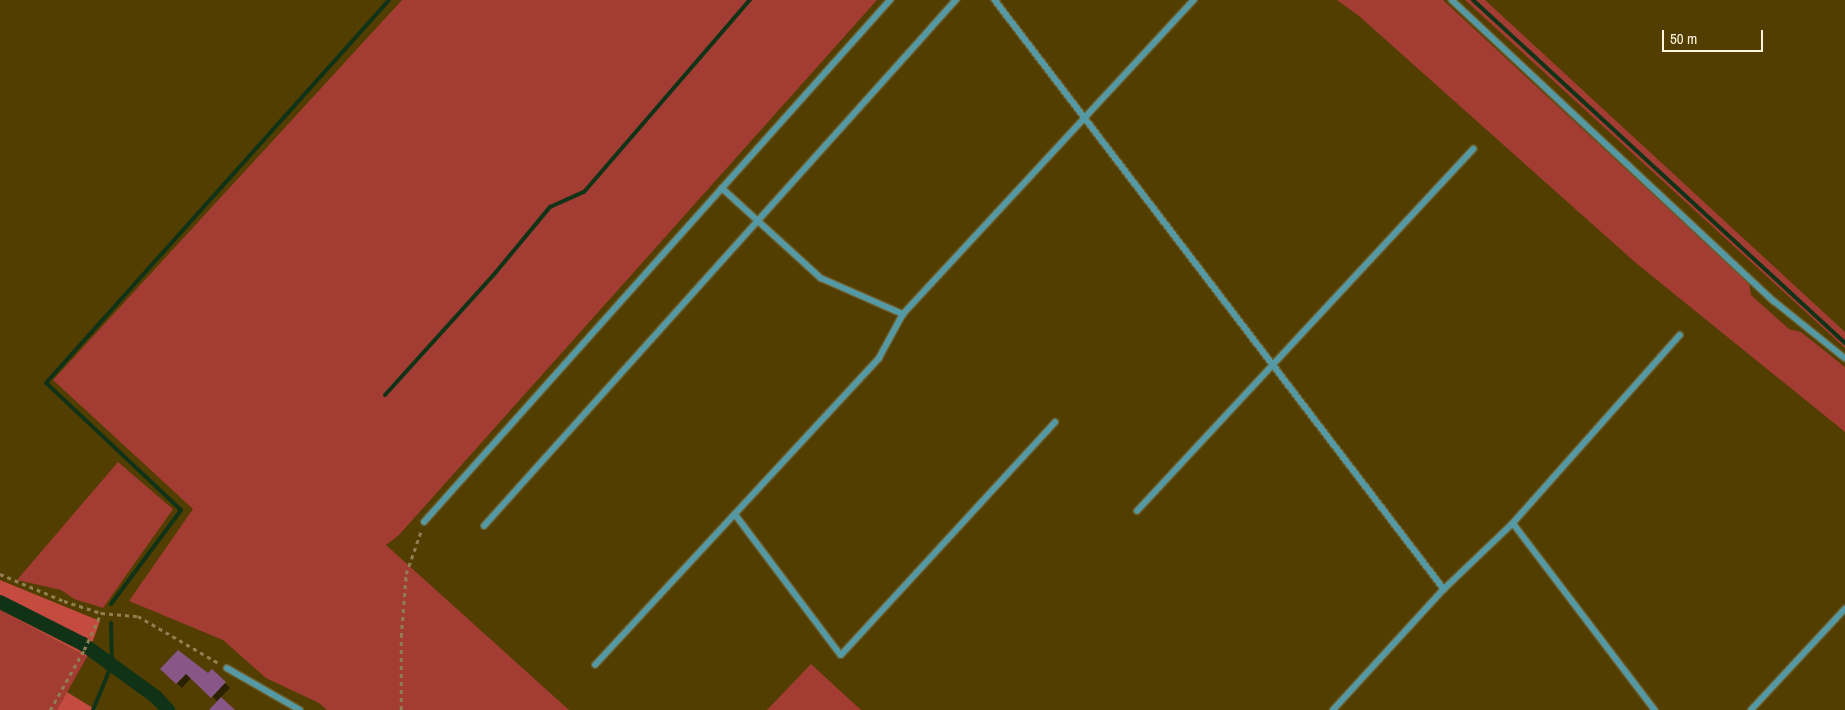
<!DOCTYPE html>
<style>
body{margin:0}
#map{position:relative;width:1845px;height:710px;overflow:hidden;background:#523e01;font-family:"Archivo Narrow",sans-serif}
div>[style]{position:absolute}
.green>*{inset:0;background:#a33c33}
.forest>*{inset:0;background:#c54a40}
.shadow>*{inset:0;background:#0007}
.stream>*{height:4px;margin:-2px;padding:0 2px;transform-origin:2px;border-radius:2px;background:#103317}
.canal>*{height:14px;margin:-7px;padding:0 7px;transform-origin:7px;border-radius:7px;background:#103317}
.building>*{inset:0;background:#885687}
.path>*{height:2.5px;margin-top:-1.25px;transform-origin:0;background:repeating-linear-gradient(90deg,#8f7f51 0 4px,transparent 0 8px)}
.roads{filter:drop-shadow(1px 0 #6d5b25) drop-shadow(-1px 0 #6d5b25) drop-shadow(0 1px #6d5b25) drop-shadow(0 -1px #6d5b25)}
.lane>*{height:5.5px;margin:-2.75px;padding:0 2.75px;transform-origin:2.75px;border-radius:2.75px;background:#5499a4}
span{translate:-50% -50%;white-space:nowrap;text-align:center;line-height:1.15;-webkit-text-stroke:4px #523e01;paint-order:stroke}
.scale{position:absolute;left:1662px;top:30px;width:101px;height:22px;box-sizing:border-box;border:2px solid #fdf4e0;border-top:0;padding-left:6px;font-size:15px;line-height:18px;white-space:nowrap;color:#fdf4e0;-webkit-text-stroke:4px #523e01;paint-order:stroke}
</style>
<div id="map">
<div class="green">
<i style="clip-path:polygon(402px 0,877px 0,399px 535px,386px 545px,569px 710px,327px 710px,319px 703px,266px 678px,223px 640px,129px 601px,193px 509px,53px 380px)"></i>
<i style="clip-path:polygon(1337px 0,1443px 0,1749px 283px,1751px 295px,1789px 329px,1801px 332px,1845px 367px,1845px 432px,1636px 263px,1359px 16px)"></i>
<i style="clip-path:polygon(1465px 0,1485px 0,1845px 332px,1845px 348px)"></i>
<i style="clip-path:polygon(118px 462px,173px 509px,103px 608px,74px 599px,61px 590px,17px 580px)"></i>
<i style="clip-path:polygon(0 610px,87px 657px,57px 710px,0 710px)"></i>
<i style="clip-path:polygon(811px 664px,861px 710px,767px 710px)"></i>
</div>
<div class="forest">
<i style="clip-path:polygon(0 580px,100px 621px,87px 657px,0 610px)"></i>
<i style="clip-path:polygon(67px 692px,96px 710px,57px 710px)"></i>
</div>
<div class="shadow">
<i style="clip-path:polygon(161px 669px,208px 675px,212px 671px,230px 688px,220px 698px,233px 710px,210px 710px,218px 702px,192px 677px,182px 688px)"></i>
</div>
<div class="stream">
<i style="left:1473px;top:0;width:506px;rotate:42.68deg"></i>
<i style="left:385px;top:395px;width:166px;rotate:-47.9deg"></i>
<i style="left:496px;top:272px;width:85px;rotate:-50.3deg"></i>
<i style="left:550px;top:207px;width:37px;rotate:-24deg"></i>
<i style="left:584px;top:192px;width:254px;rotate:-49.2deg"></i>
<i style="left:111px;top:604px;width:117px;rotate:-53.3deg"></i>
<i style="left:181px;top:510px;width:185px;rotate:-136.7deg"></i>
<i style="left:46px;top:383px;width:514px;rotate:-48.15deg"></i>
<i style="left:93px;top:710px;width:50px;rotate:-67.6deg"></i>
<i style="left:112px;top:664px;width:41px;rotate:-91.4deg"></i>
</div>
<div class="canal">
<i style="left:0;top:602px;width:93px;rotate:26.8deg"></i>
<i style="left:83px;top:644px;width:90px;rotate:36deg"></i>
<i style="left:156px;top:697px;width:18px;rotate:47deg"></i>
</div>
<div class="building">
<i style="clip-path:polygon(178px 650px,208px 673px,212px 669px,226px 682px,211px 698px,186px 674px,176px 684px,160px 669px)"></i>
<i style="clip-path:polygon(221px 697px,235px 710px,209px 710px)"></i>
</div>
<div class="path">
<i style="left:0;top:574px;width:69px;rotate:22.9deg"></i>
<i style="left:64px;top:601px;width:39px;rotate:18deg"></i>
<i style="left:101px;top:613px;width:37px;rotate:5deg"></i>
<i style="left:138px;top:616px;width:95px;rotate:30.3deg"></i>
<i style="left:50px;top:710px;width:69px;rotate:-60.5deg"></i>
<i style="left:84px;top:650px;width:41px;rotate:-65.3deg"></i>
<i style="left:401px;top:710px;width:73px;rotate:-90deg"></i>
<i style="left:401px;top:637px;width:63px;rotate:-85.5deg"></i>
<i style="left:406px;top:574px;width:46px;rotate:-70.8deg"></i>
</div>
<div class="roads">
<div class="lane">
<i style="left:995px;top:0;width:741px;rotate:52.68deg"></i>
<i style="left:1452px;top:0;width:441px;rotate:43.1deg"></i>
<i style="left:1774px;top:301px;width:91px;rotate:38.8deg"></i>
<i style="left:722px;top:188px;width:134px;rotate:42.3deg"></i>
<i style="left:821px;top:278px;width:90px;rotate:23.7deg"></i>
<i style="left:1137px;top:511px;width:494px;rotate:-47.1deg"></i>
<i style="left:735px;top:514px;width:176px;rotate:53.1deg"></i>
<i style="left:841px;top:655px;width:316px;rotate:-47.4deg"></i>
<i style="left:424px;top:522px;width:700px;rotate:-48.24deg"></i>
<i style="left:1513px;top:523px;width:235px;rotate:52.8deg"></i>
<i style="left:484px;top:526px;width:707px;rotate:-48.1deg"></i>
<i style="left:595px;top:665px;width:418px;rotate:-47.2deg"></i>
<i style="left:879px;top:358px;width:50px;rotate:-61.4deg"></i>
<i style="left:903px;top:314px;width:428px;rotate:-47.2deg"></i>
<i style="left:227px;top:668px;width:84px;rotate:29.9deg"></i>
<i style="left:1333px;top:710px;width:164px;rotate:-47.5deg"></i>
<i style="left:1444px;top:589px;width:95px;rotate:-43.7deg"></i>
<i style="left:1513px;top:523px;width:251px;rotate:-48.4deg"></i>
<i style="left:1751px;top:710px;width:138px;rotate:-47.1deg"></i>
</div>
</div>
<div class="scale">50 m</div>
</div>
